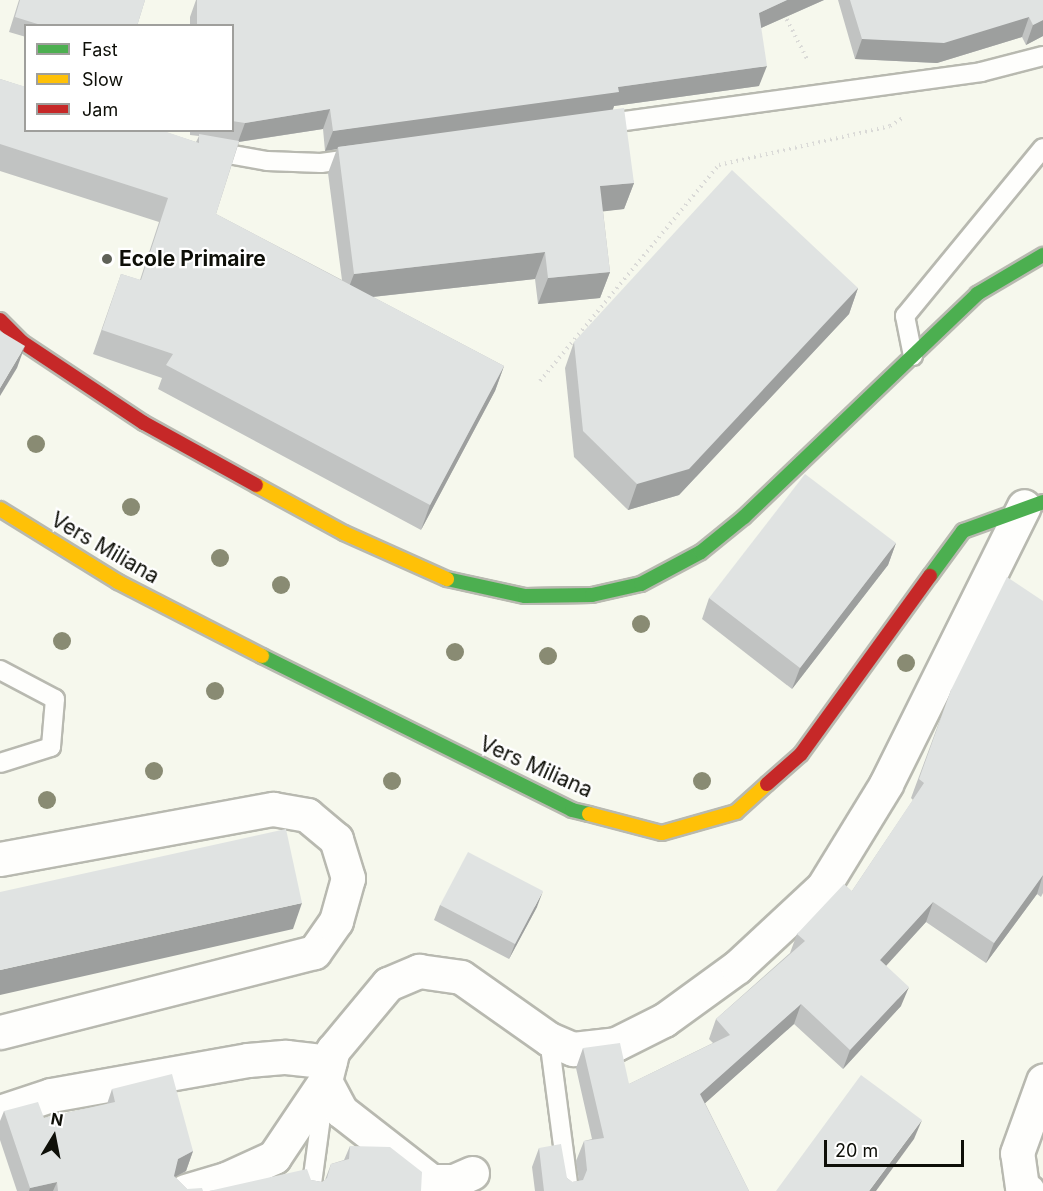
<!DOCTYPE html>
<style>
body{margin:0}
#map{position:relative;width:1043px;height:1191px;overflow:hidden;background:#f6f8ed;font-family:Inter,sans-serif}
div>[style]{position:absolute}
.path>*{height:4px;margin-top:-2px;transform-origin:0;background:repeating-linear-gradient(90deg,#dadad7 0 1.5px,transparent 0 6px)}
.roads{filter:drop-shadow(2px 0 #b8b9b0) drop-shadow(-2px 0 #b8b9b0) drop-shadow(0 2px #b8b9b0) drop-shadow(0 -2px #b8b9b0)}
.lane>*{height:18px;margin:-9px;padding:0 9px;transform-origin:9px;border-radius:9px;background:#fefefc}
.street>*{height:33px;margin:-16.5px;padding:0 16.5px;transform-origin:16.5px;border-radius:16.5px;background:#fefefc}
.fast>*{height:14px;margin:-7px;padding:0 7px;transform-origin:7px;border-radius:7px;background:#4caf50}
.slow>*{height:14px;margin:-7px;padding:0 7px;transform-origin:7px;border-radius:7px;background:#ffc107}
.jam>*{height:14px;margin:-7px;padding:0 7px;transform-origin:7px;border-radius:7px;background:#c62828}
.trees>*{width:18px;height:18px;margin:-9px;border-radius:50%;background:#898b73}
.wall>*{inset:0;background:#c1c3c2}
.shaded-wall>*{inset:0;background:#9d9f9e}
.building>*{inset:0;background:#e0e3e2}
.dots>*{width:16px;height:16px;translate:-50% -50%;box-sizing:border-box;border:3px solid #fff;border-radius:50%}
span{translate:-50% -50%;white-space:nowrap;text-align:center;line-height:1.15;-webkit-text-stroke:4.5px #fff;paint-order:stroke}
.poi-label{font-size:21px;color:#0e0f08;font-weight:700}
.left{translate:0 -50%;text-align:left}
.street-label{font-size:21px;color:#0e0f08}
.legend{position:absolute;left:24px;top:24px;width:210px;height:108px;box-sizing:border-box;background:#fff;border:2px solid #9f9f9c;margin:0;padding:8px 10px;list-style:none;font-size:18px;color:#0e0f08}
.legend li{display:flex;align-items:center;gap:12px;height:30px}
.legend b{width:30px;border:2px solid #9f9f9c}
.north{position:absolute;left:24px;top:1107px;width:60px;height:60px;-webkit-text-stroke:4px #fff;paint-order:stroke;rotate:10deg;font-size:16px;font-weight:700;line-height:24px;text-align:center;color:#0e0f08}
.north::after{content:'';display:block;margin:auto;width:21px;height:27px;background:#0e0f08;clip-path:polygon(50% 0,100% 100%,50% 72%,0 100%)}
.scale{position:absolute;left:824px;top:1140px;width:140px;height:27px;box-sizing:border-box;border:3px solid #0e0f08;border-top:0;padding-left:8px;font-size:18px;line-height:21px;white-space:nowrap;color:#0e0f08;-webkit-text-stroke:4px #fff;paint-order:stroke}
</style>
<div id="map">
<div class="path">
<i style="left:784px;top:14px;width:53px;rotate:62.9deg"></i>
<i style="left:540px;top:381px;width:281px;rotate:-50.4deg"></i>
<i style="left:719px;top:165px;width:175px;rotate:-12.8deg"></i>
<i style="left:890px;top:126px;width:15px;rotate:-32deg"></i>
</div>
<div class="roads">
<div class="lane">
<i style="left:603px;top:124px;width:382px;rotate:-7.8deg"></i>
<i style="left:981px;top:72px;width:64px;rotate:-14.5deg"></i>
<i style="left:211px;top:151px;width:57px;rotate:10.1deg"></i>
<i style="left:267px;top:161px;width:54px;rotate:2.1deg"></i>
<i style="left:321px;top:163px;width:35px;rotate:-8deg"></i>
<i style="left:913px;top:356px;width:41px;rotate:-101.3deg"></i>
<i style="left:905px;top:316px;width:217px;rotate:-50.6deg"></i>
<i style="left:0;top:670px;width:62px;rotate:27.8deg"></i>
<i style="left:55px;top:699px;width:48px;rotate:94.8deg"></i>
<i style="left:51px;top:747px;width:53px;rotate:162.6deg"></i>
<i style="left:549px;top:1039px;width:153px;rotate:82.5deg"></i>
<i style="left:311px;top:1191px;width:97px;rotate:-82.3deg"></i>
</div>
<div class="street">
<i style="left:0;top:859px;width:278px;rotate:-10.4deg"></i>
<i style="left:273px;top:809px;width:35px;rotate:10deg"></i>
<i style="left:307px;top:815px;width:38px;rotate:40deg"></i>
<i style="left:336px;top:839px;width:41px;rotate:72.9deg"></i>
<i style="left:348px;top:878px;width:45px;rotate:105.6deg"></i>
<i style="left:336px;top:921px;width:38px;rotate:125deg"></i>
<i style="left:314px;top:952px;width:324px;rotate:165.7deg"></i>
<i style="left:0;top:1112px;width:54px;rotate:-18.4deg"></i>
<i style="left:51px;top:1095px;width:200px;rotate:-10.1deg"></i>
<i style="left:248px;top:1060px;width:38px;rotate:-5deg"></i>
<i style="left:286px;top:1057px;width:44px;rotate:6.5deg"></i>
<i style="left:472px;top:1173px;width:20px;rotate:156deg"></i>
<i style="left:454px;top:1181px;width:23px;rotate:180deg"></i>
<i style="left:431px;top:1181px;width:114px;rotate:-142.1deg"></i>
<i style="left:341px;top:1111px;width:34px;rotate:-118deg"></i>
<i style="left:325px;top:1081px;width:32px;rotate:-76deg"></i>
<i style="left:333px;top:1050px;width:86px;rotate:-50.2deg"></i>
<i style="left:388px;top:984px;width:34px;rotate:-23deg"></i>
<i style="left:419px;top:971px;width:42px;rotate:8.1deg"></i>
<i style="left:461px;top:977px;width:108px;rotate:35.2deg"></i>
<i style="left:549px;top:1039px;width:26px;rotate:23deg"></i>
<i style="left:573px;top:1049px;width:43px;rotate:-6.6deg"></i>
<i style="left:616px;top:1044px;width:54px;rotate:-26.6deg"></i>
<i style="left:664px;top:1020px;width:90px;rotate:-36deg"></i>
<i style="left:737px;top:967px;width:117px;rotate:-42.9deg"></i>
<i style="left:823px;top:887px;width:121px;rotate:-58.5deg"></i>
<i style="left:886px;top:784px;width:310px;rotate:-63.6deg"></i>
<i style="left:185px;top:1191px;width:43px;rotate:-16.3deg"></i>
<i style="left:226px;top:1179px;width:53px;rotate:-24.6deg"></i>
<i style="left:274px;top:1157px;width:92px;rotate:-56.1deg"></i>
<i style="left:1028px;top:1191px;width:7px;rotate:-146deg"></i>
<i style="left:1022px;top:1187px;width:34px;rotate:-98deg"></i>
<i style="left:1017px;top:1153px;width:77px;rotate:-70.1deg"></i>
</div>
<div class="fast">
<i style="left:930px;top:576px;width:56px;rotate:-53.7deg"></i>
<i style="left:963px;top:531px;width:85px;rotate:-19.9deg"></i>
<i style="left:447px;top:579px;width:80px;rotate:12.3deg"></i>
<i style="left:525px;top:596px;width:67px;rotate:-0.9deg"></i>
<i style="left:592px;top:595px;width:50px;rotate:-12.7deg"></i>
<i style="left:641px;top:584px;width:68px;rotate:-28.1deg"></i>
<i style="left:701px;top:552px;width:55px;rotate:-39.1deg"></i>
<i style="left:744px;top:517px;width:323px;rotate:-43.7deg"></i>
<i style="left:977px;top:294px;width:77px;rotate:-30.6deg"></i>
<i style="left:262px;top:656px;width:346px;rotate:26.4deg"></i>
<i style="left:572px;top:810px;width:17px;rotate:13deg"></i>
</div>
<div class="slow">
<i style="left:256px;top:485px;width:100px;rotate:28.6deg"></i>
<i style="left:344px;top:533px;width:113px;rotate:24.1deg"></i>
<i style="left:0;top:509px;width:139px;rotate:31.7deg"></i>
<i style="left:118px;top:582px;width:162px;rotate:27.2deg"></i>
<i style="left:589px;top:814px;width:75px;rotate:14.6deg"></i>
<i style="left:662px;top:833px;width:77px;rotate:-15.8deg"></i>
<i style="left:736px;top:812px;width:42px;rotate:-42.1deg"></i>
</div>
<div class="jam">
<i style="left:0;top:320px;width:31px;rotate:45deg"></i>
<i style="left:22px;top:342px;width:146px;rotate:33.6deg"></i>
<i style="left:144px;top:423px;width:128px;rotate:29deg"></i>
<i style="left:767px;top:784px;width:45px;rotate:-41.4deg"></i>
<i style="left:801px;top:754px;width:220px;rotate:-54.1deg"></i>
</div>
</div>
<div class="trees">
<i style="left:36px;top:444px"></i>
<i style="left:131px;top:507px"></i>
<i style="left:220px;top:558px"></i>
<i style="left:281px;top:585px"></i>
<i style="left:641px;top:624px"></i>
<i style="left:62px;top:641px"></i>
<i style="left:455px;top:652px"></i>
<i style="left:548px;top:656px"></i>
<i style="left:906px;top:663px"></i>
<i style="left:215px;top:691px"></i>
<i style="left:154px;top:771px"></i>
<i style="left:392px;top:781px"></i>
<i style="left:702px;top:781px"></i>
<i style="left:47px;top:800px"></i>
</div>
<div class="wall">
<i style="clip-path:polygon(19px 0,145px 0,137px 26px,26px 26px,26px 37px,9px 32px)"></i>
<i style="clip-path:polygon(evenodd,196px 0,824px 0,761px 28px,759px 86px,614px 106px,613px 109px,634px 183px,624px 209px,603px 211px,610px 272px,600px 298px,538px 304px,535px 279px,373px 297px,504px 366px,495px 391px,421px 530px,158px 389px,162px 378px,93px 354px,121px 274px,140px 280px,159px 222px,0 171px,0 79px,196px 142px,199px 136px,190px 135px,190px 130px,232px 130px,232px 26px,190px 26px,190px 17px,196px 0,323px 129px,325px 151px,337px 149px,328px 173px,342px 280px,216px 214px,239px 142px,323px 129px)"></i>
<i style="clip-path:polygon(838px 0,1043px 0,1043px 36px,1026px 45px,1022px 37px,937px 63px,855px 59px)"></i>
<i style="clip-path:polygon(858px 288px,849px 314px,679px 495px,628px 510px,574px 457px,565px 368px,574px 342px)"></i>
<i style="clip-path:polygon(896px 543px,888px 565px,792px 689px,702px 619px,709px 598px)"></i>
<i style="clip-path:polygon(1043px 601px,1043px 893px,1041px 897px,1037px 894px,986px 963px,926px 922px,886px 966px,901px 1006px,843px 1069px,794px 1024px,705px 1103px,749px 1191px,535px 1191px,532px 1167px,539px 1148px,567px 1178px,572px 1182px,579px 1181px,576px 1161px,584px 1141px,592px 1139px,576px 1068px,583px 1048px,629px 1084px,713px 1043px,709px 1039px,716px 1019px,790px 953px,797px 934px,852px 891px,913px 800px,911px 798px,951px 690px)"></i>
<i style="clip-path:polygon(440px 905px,537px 907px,509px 959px,434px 920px)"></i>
<i style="clip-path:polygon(112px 1089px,193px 1151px,186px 1171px,175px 1177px,187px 1189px,203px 1191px,17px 1191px,0 1140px,0 1121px,4px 1111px,44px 1118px,107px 1104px)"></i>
<i style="clip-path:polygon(350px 1146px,421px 1191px,209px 1191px,311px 1180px,322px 1182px,325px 1180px,331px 1164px,344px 1160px)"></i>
</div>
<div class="shaded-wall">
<i style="clip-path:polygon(787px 0,824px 0,752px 32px,759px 13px)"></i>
<i style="clip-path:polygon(1029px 17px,1022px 37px,937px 63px,855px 59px,862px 39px)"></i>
<i style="clip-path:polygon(1043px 20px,1043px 36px,1026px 45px,1033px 25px)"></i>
<i style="clip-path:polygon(767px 66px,759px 86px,614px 106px,612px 112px,338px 147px,337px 149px,325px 151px,333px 131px,618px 87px)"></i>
<i style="clip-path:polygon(330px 109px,323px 129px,238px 142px,245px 123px)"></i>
<i style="clip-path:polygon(634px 183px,624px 209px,590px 213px,600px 186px)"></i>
<i style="clip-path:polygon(545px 252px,535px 279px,344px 300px,354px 274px)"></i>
<i style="clip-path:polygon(610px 272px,600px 298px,538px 304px,548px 278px)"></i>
<i style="clip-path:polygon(858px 288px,849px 314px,679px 495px,628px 510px,637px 484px)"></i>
<i style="clip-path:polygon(25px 346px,17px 368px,0 396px,0 388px)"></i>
<i style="clip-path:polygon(504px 366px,495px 391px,421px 530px,430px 505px)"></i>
<i style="clip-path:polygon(896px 543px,888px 565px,792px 689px,800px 668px)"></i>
<i style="clip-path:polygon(1043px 875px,1037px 894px,986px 963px,994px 943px)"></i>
<i style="clip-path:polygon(543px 891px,537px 907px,509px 959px,515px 944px)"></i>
<i style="clip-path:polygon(933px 902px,926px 922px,873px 980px,880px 960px)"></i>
<i style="clip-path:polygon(302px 903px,293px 929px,0 995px,0 970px)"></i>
<i style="clip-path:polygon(909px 987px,901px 1006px,843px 1069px,850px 1050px)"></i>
<i style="clip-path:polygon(801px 1004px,794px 1024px,693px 1114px,700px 1094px)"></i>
<i style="clip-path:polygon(922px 1120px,914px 1139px,876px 1191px,869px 1191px)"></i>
<i style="clip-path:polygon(193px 1151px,186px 1171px,171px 1179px,178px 1159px)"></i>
<i style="clip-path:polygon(57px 1182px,53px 1191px,29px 1191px,30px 1188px)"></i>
</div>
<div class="building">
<i style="clip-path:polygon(20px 0,145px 0,137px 26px,44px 26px,15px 17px)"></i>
<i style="clip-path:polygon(197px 0,787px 0,759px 13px,767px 66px,618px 87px,619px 92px,333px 131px,330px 109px,245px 123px,232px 121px,232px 26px,197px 26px)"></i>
<i style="clip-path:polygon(850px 0,1043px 0,1043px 20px,1033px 25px,1029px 17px,944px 43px,862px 39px)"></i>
<i style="clip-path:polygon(0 79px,26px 87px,26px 130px,161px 130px,199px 143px,199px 134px,239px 141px,216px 214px,504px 366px,430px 505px,166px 365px,173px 354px,102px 330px,121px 274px,141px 280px,168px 198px,0 144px)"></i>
<i style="clip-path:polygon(624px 108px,634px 183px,600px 186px,610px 272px,548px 278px,545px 252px,354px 274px,338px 147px)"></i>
<i style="clip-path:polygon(732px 170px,858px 288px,689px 469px,637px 484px,583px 431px,574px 342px)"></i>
<i style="clip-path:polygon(0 331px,25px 346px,0 388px)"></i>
<i style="clip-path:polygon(805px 474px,896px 543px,800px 668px,709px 598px)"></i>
<i style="clip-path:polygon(1007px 577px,1043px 601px,1043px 875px,994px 943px,933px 902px,880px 960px,909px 987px,850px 1050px,801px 1004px,700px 1094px,749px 1191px,544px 1191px,539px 1148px,561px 1144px,567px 1178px,572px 1182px,583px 1180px,587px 1170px,584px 1141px,604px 1138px,583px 1048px,620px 1043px,629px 1084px,730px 1035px,716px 1019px,805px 941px,797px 934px,844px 884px,852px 891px,924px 783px,919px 779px,951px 690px)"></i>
<i style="clip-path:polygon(286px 829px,302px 903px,0 970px,0 892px)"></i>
<i style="clip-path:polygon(468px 852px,543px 891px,515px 944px,440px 905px)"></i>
<i style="clip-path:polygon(172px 1074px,193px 1151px,178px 1159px,174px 1176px,187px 1189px,202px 1188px,203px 1191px,58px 1191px,57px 1182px,30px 1188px,4px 1111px,38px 1102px,44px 1118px,115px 1102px,112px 1089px)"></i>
<i style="clip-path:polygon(861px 1075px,922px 1120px,869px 1191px,776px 1191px)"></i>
<i style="clip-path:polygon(350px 1146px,390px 1147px,422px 1172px,421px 1191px,209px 1191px,307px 1169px,311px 1180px,322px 1182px,327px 1178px,331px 1164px,349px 1159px)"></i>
</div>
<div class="dots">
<i style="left:107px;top:259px;background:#5f6158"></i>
</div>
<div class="poi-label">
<span class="left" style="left:119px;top:259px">Ecole Primaire</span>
</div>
<div class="street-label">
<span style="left:105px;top:548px;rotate:30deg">Vers Miliana</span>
<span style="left:536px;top:767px;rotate:24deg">Vers Miliana</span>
</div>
<ul class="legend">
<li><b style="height:8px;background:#4caf50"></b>Fast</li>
<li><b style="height:8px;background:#ffc107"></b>Slow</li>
<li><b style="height:8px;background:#c62828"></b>Jam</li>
</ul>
<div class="north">N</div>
<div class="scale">20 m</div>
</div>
